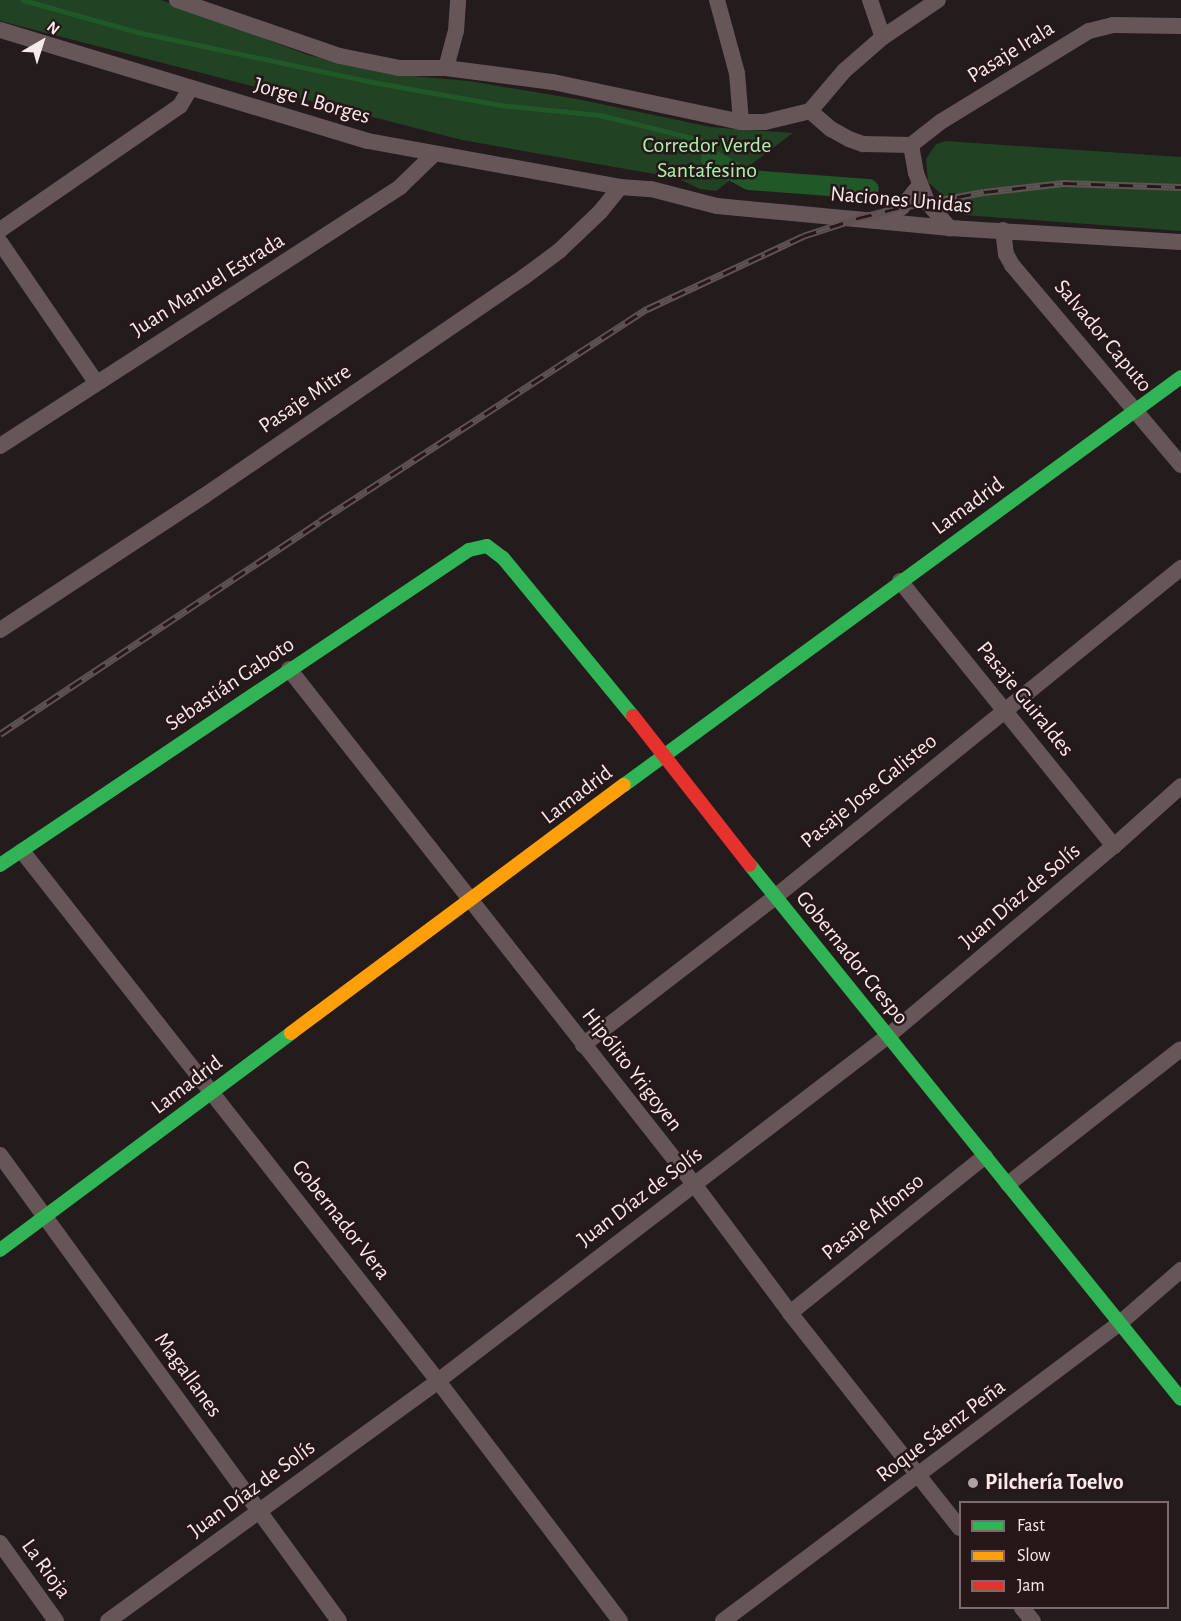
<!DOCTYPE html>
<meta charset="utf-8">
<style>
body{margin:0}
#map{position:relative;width:1181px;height:1621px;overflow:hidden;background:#241b1c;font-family:"Alegreya Sans",sans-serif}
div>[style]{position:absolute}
.green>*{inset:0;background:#214223}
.stream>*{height:5px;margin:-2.5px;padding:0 2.5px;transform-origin:2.5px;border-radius:2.5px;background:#205828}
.canal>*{height:20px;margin:-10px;padding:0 10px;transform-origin:10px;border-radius:10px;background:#205828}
.street>*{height:16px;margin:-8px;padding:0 8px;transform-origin:8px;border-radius:8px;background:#665657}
.fast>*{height:14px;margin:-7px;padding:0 7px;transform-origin:7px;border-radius:7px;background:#30b455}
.slow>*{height:14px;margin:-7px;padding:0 7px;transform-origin:7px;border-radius:7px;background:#ff9f0a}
.jam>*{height:14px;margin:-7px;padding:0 7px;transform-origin:7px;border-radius:7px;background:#e5322d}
.rail>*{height:7px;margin-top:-3.5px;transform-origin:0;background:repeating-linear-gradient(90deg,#281718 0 14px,#5e5253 0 28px);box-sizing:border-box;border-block:2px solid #5e5253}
.dots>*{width:16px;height:16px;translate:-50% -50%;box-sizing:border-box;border:3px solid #281718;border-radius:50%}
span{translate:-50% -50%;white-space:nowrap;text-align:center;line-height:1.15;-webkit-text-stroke:5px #281718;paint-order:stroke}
.street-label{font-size:22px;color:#f6eaea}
.park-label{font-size:22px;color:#a3f7a9}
.poi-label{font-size:22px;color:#f6eaea;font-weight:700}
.left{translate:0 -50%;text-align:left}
.legend{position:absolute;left:959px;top:1501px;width:210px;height:108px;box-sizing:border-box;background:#281718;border:2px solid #7a6b6c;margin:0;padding:8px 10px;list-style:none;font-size:18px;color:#f6eaea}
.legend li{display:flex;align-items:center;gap:12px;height:30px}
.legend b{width:30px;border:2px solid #7a6b6c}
.north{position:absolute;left:12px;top:12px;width:60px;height:60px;-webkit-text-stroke:4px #281718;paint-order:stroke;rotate:39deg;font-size:16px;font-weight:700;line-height:24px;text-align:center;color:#f6eaea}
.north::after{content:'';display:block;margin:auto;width:21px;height:27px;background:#f6eaea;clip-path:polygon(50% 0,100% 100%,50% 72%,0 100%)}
</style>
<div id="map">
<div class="green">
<i style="clip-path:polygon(0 0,161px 0,308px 55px,390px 74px,469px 81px,582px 100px,711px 127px,793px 133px,716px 191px,700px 189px,677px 178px,462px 140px,0 21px)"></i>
<i style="clip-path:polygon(946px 141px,1181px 157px,1181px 231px,964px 215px,928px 182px,926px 159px,936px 144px)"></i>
</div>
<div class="stream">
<i style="left:23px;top:0;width:118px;rotate:15.7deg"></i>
<i style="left:137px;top:32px;width:235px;rotate:12deg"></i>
<i style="left:367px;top:81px;width:135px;rotate:10.2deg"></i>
<i style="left:500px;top:105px;width:100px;rotate:5.7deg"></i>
<i style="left:600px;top:115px;width:103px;rotate:14deg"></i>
</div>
<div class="canal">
<i style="left:711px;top:159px;width:43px;rotate:28.9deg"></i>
<i style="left:749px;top:180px;width:120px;rotate:4.3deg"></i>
</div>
<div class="street">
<i style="left:177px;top:0;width:172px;rotate:19deg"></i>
<i style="left:340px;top:56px;width:60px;rotate:11.5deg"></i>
<i style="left:399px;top:68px;width:47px"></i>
<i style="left:446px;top:68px;width:38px;rotate:-75deg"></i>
<i style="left:456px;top:31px;width:31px;rotate:-86deg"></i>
<i style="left:717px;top:0;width:76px;rotate:74.7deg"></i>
<i style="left:737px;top:73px;width:49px;rotate:85.3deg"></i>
<i style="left:870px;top:0;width:39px;rotate:71deg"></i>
<i style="left:0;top:30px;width:384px;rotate:16.8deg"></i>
<i style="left:368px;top:141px;width:256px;rotate:10.3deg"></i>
<i style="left:620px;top:187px;width:31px;rotate:4deg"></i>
<i style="left:651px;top:189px;width:68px;rotate:14.4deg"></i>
<i style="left:717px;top:206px;width:234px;rotate:5.4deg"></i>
<i style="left:950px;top:228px;width:231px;rotate:3.5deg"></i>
<i style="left:446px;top:68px;width:108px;rotate:7.5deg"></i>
<i style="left:553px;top:82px;width:192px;rotate:12deg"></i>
<i style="left:741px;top:122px;width:24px"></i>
<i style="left:765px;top:122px;width:46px;rotate:-13.7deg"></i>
<i style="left:810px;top:111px;width:52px;rotate:-49.6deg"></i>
<i style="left:844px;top:71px;width:52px;rotate:-41.1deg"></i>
<i style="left:883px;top:37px;width:66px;rotate:-33.9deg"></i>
<i style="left:810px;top:111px;width:28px;rotate:41deg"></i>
<i style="left:831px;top:129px;width:21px;rotate:29deg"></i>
<i style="left:849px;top:139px;width:15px;rotate:20deg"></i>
<i style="left:863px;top:144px;width:48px;rotate:1.2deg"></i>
<i style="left:911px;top:145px;width:39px;rotate:-38deg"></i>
<i style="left:942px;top:121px;width:172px;rotate:-31.5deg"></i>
<i style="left:1089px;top:31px;width:25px;rotate:-14deg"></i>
<i style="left:1113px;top:25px;width:68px;rotate:0.8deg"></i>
<i style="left:911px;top:145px;width:28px;rotate:80deg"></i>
<i style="left:916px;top:173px;width:31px;rotate:69deg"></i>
<i style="left:927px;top:202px;width:35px;rotate:49deg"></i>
<i style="left:879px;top:220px;width:26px;rotate:-29deg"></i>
<i style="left:902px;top:207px;width:28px;rotate:-51deg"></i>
<i style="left:0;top:230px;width:219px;rotate:-34.6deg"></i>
<i style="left:180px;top:106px;width:20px;rotate:-60deg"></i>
<i style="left:1003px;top:230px;width:24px;rotate:83deg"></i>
<i style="left:1006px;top:254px;width:13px;rotate:61deg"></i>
<i style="left:1012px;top:265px;width:262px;rotate:49.8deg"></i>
<i style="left:0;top:242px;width:170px;rotate:55.6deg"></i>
<i style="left:0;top:446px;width:477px;rotate:-32.9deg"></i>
<i style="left:400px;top:187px;width:47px;rotate:-44.1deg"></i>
<i style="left:900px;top:581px;width:341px;rotate:51.1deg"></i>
<i style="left:0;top:630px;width:244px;rotate:-33.3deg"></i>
<i style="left:204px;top:496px;width:388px;rotate:-34.4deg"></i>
<i style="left:524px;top:277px;width:44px;rotate:-36.6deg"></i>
<i style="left:559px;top:251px;width:57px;rotate:-43.6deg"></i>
<i style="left:600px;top:212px;width:32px;rotate:-51deg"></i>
<i style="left:289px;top:669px;width:655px;rotate:51.82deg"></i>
<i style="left:694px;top:1184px;width:161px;rotate:53.3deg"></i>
<i style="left:790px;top:1313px;width:274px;rotate:51.7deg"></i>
<i style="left:22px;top:851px;width:674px;rotate:51.87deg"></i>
<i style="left:438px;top:1381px;width:301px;rotate:52.8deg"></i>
<i style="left:583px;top:1045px;width:242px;rotate:-37.6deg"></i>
<i style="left:775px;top:897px;width:523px;rotate:-39.02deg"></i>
<i style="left:0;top:1155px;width:576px;rotate:53.97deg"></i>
<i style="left:1008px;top:1184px;width:219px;rotate:-38deg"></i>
<i style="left:790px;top:1313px;width:250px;rotate:-38.8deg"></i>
<i style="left:0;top:1543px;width:96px;rotate:54.3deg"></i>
<i style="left:1022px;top:1608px;width:17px;rotate:50deg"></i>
<i style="left:108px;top:1621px;width:408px;rotate:-36deg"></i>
<i style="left:438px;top:1381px;width:567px;rotate:-37.48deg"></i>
<i style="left:888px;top:1036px;width:295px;rotate:-40.1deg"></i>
<i style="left:1114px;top:846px;width:90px;rotate:-41.8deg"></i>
<i style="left:723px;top:1621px;width:496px;rotate:-36.9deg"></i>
<i style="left:1120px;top:1323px;width:81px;rotate:-41deg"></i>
</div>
<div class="fast">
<i style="left:624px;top:785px;width:690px;rotate:-36.22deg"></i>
<i style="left:0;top:865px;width:565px;rotate:-33.89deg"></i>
<i style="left:469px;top:550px;width:18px;rotate:-13deg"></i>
<i style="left:487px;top:546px;width:20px;rotate:37deg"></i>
<i style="left:503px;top:558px;width:205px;rotate:50.6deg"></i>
<i style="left:750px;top:865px;width:686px;rotate:51.09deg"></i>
<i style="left:0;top:1250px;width:363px;rotate:-36.7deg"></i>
</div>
<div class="slow">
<i style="left:291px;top:1033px;width:415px;rotate:-36.7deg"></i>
</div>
<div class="jam">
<i style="left:633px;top:716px;width:189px;rotate:51.9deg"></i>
</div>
<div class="rail">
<i style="left:0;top:734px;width:384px;rotate:-33.6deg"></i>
<i style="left:320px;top:521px;width:390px;rotate:-33deg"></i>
<i style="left:647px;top:309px;width:130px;rotate:-25deg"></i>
<i style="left:765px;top:254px;width:42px;rotate:-25.3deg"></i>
<i style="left:803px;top:236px;width:58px;rotate:-18.1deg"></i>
<i style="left:858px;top:218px;width:45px;rotate:-14deg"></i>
<i style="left:902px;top:207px;width:83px;rotate:-10.4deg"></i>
<i style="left:984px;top:192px;width:80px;rotate:-6.5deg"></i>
<i style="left:1063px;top:183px;width:118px;rotate:1.9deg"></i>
</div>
<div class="dots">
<i style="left:973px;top:1483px;background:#aca2a2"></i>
</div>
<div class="street-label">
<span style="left:1011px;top:52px;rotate:-32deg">Pasaje Irala</span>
<span style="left:312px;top:101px;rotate:16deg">Jorge L Borges</span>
<span style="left:901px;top:200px;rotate:5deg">Naciones Unidas</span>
<span style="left:208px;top:285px;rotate:-32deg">Juan Manuel Estrada</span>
<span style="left:1103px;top:336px;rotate:50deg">Salvador Caputo</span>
<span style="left:305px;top:399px;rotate:-34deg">Pasaje Mitre</span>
<span style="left:968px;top:506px;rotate:-36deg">Lamadrid</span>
<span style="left:230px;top:684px;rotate:-34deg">Sebastián Gaboto</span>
<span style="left:1025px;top:699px;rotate:51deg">Pasaje Guiraldes</span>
<span style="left:869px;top:791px;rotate:-39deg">Pasaje Jose Galisteo</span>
<span style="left:577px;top:795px;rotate:-37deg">Lamadrid</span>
<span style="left:1020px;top:896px;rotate:-40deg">Juan Díaz de Solís</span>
<span style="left:852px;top:958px;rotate:51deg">Gobernador Crespo</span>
<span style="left:632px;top:1070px;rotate:52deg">Hipólito Yrigoyen</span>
<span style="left:187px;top:1085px;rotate:-37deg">Lamadrid</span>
<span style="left:640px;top:1197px;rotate:-37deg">Juan Díaz de Solís</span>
<span style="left:873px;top:1217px;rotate:-39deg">Pasaje Alfonso</span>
<span style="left:341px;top:1220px;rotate:52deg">Gobernador Vera</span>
<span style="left:188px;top:1375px;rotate:54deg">Magallanes</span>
<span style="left:941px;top:1431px;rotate:-37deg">Roque Sáenz Peña</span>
<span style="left:252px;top:1489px;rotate:-36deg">Juan Díaz de Solís</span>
<span style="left:46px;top:1569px;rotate:54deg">La Rioja</span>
</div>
<div class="park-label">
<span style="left:707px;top:158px">Corredor Verde<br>Santafesino</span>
</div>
<div class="poi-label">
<span class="left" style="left:985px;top:1483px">Pilchería Toelvo</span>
</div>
<ul class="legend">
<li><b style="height:8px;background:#30b455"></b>Fast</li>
<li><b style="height:8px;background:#ff9f0a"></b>Slow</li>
<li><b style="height:8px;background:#e5322d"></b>Jam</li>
</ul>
<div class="north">N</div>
</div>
